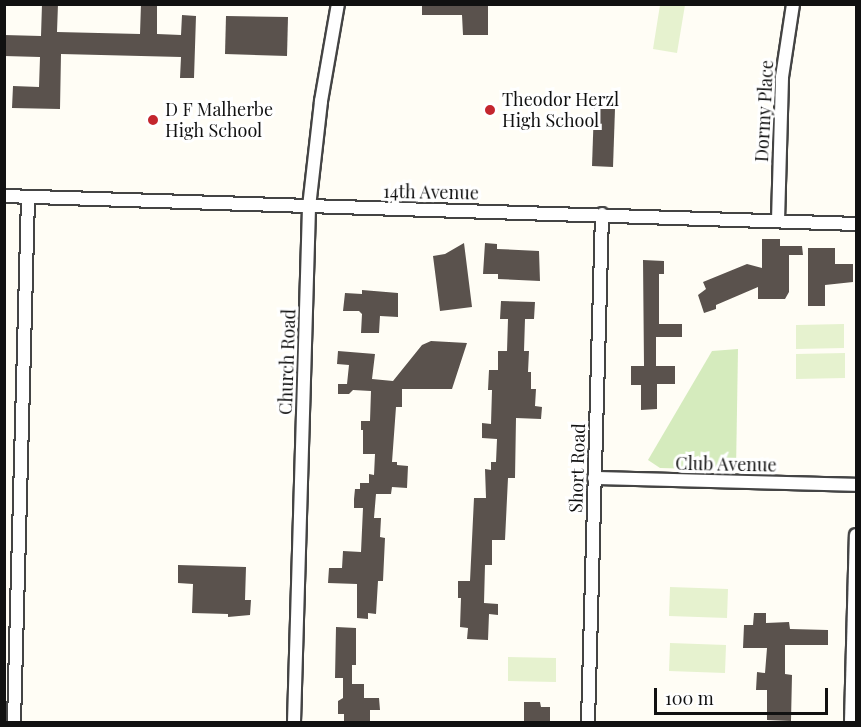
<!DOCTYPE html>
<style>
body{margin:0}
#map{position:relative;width:861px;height:727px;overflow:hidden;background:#fffdf5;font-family:"Playfair Display",serif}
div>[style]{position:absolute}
.green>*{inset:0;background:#d5ebbd}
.pitch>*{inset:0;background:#e6f2cf}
.building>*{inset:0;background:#5a524d}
.roads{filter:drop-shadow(2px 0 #444) drop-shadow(-2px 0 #444) drop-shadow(0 2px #444) drop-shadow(0 -2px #444)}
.minor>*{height:12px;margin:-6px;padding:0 6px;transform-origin:6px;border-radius:6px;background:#fff}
.dots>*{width:16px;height:16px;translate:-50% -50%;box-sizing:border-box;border:3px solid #fff;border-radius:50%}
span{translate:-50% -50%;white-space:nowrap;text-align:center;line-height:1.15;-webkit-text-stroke:6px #fff;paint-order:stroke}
.poi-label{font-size:18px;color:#111}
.left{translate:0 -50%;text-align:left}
.street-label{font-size:18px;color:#111}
.frame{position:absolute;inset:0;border:6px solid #111;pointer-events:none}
.scale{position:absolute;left:654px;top:688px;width:174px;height:27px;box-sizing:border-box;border:3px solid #111;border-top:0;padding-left:8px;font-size:18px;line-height:21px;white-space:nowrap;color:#111;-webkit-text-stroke:4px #fff;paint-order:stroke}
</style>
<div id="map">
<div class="green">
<i style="clip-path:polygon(738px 349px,736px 470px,660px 468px,648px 460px,712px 351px)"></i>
</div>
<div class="pitch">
<i style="clip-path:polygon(660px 5px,685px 5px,677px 53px,653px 49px)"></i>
<i style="clip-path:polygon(844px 324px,844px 348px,796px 349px,796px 325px)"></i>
<i style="clip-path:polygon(845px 353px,845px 378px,796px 379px,796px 354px)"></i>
<i style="clip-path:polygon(670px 587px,728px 589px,727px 618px,669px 616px)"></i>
<i style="clip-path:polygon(670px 643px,726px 645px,725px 673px,669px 671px)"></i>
<i style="clip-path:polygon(508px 657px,556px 658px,556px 682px,508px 681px)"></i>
</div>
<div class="building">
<i style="clip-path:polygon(42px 4px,58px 4px,57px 32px,140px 34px,141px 4px,157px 4px,157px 34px,181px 35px,182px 15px,196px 16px,194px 78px,180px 78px,181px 57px,61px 54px,60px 109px,12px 108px,13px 86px,39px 87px,40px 57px,4px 56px,4px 35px,41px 36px)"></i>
<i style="clip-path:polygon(422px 4px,488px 4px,488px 35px,463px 35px,462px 15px,422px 15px)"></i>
<i style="clip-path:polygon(226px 16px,288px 17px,287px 56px,225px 54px)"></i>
<i style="clip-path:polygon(594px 108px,615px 109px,613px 167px,592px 166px)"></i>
<i style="clip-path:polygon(762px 239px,780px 239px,780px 246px,802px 246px,803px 255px,789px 255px,789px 292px,785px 299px,758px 299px,758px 287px,716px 305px,716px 309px,704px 313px,698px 295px,706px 289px,703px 282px,747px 264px,762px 268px)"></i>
<i style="clip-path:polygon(464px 243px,472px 307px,440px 311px,433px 256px,445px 254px)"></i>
<i style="clip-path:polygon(485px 243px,497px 244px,497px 249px,539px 251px,540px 281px,498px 279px,498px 274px,483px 274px)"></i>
<i style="clip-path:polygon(808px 248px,835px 248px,835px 264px,853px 264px,853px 282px,825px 285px,825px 306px,808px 306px)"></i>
<i style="clip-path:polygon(643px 260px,664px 261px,664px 274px,659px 274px,659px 324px,682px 324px,682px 337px,656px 337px,656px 366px,675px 366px,675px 384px,657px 384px,657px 409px,641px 410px,641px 385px,631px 385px,631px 366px,644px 366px)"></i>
<i style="clip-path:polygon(362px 290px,398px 293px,398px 317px,380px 316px,379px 333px,361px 333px,362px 314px,359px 311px,343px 311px,345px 293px,362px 294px)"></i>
<i style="clip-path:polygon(501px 301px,535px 302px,534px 319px,525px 319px,524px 351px,529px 351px,528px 372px,531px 372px,531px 389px,536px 389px,535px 406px,542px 407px,541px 419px,516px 418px,515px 478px,508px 478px,505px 540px,492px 540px,492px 565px,485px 565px,484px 603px,498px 604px,498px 615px,489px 614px,488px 640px,467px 639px,468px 628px,460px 627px,461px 598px,458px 598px,458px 581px,470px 581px,474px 498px,486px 498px,485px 469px,491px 470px,491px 462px,496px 462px,497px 439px,482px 438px,482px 423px,491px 424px,492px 390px,488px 390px,489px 370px,498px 370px,498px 351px,507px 351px,508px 319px,500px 319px)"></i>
<i style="clip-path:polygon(431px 341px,467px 343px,452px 389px,402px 389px,402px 407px,396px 407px,392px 462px,397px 462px,397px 465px,408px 466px,407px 488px,392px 487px,391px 494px,376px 494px,374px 518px,381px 518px,380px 537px,385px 538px,383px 581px,378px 581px,376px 614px,368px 613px,368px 619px,357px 618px,357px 584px,328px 583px,329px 568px,342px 568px,343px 551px,361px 552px,363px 508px,354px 508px,354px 499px,355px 489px,360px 489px,360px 483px,369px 483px,369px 474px,374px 475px,375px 454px,363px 454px,363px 430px,361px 430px,361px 421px,370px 421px,371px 391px,353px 390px,349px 394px,338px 394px,338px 384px,347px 384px,349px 365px,337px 364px,338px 351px,375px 354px,372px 379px,393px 381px,422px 345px)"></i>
<i style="clip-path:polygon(178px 565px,246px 567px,245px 600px,251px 600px,250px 615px,228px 617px,228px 614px,192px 613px,193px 584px,178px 583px)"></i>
<i style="clip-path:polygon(754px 613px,766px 613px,766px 623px,789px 622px,790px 629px,828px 630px,828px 645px,785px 645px,785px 674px,792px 675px,791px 721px,767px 720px,767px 690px,756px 690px,757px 672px,765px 673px,767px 648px,743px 648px,744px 625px,753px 625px)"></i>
<i style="clip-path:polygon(336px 627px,356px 628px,356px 665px,352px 665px,352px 684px,364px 684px,364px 698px,379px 698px,380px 710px,370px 710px,370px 723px,344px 723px,344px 714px,338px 714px,338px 701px,343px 698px,343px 678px,335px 678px)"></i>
<i style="clip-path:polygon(524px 702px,540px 702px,541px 707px,550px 707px,550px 722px,524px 723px)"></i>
</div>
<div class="roads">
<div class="minor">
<i style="left:4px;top:196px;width:852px;rotate:1.88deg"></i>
<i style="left:778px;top:221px;width:144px;rotate:-88.4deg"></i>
<i style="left:782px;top:77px;width:74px;rotate:-81.4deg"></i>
<i style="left:594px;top:478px;width:262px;rotate:1.5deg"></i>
<i style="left:14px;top:722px;width:525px;rotate:-88.47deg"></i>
<i style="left:294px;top:722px;width:515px;rotate:-88.33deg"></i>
<i style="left:309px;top:207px;width:107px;rotate:-83.5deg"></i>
<i style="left:321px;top:101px;width:98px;rotate:-80.1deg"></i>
<i style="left:588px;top:722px;width:508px;rotate:-88.42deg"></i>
<i style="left:851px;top:722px;width:187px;rotate:-88.5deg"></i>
</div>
</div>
<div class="dots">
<i style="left:490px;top:110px;background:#c4262e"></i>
<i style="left:153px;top:120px;background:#c4262e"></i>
</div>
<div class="poi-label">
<span class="left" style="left:502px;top:110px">Theodor Herzl<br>High School</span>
<span class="left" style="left:165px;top:120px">D F Malherbe<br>High School</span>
</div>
<div class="street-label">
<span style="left:764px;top:111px;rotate:-87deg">Dormy Place</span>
<span style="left:431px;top:192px;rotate:1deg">14th Avenue</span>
<span style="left:287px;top:362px;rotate:-88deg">Church Road</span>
<span style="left:726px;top:464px;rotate:1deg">Club Avenue</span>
<span style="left:577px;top:468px;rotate:-88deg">Short Road</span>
</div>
<div class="frame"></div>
<div class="scale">100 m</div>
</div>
